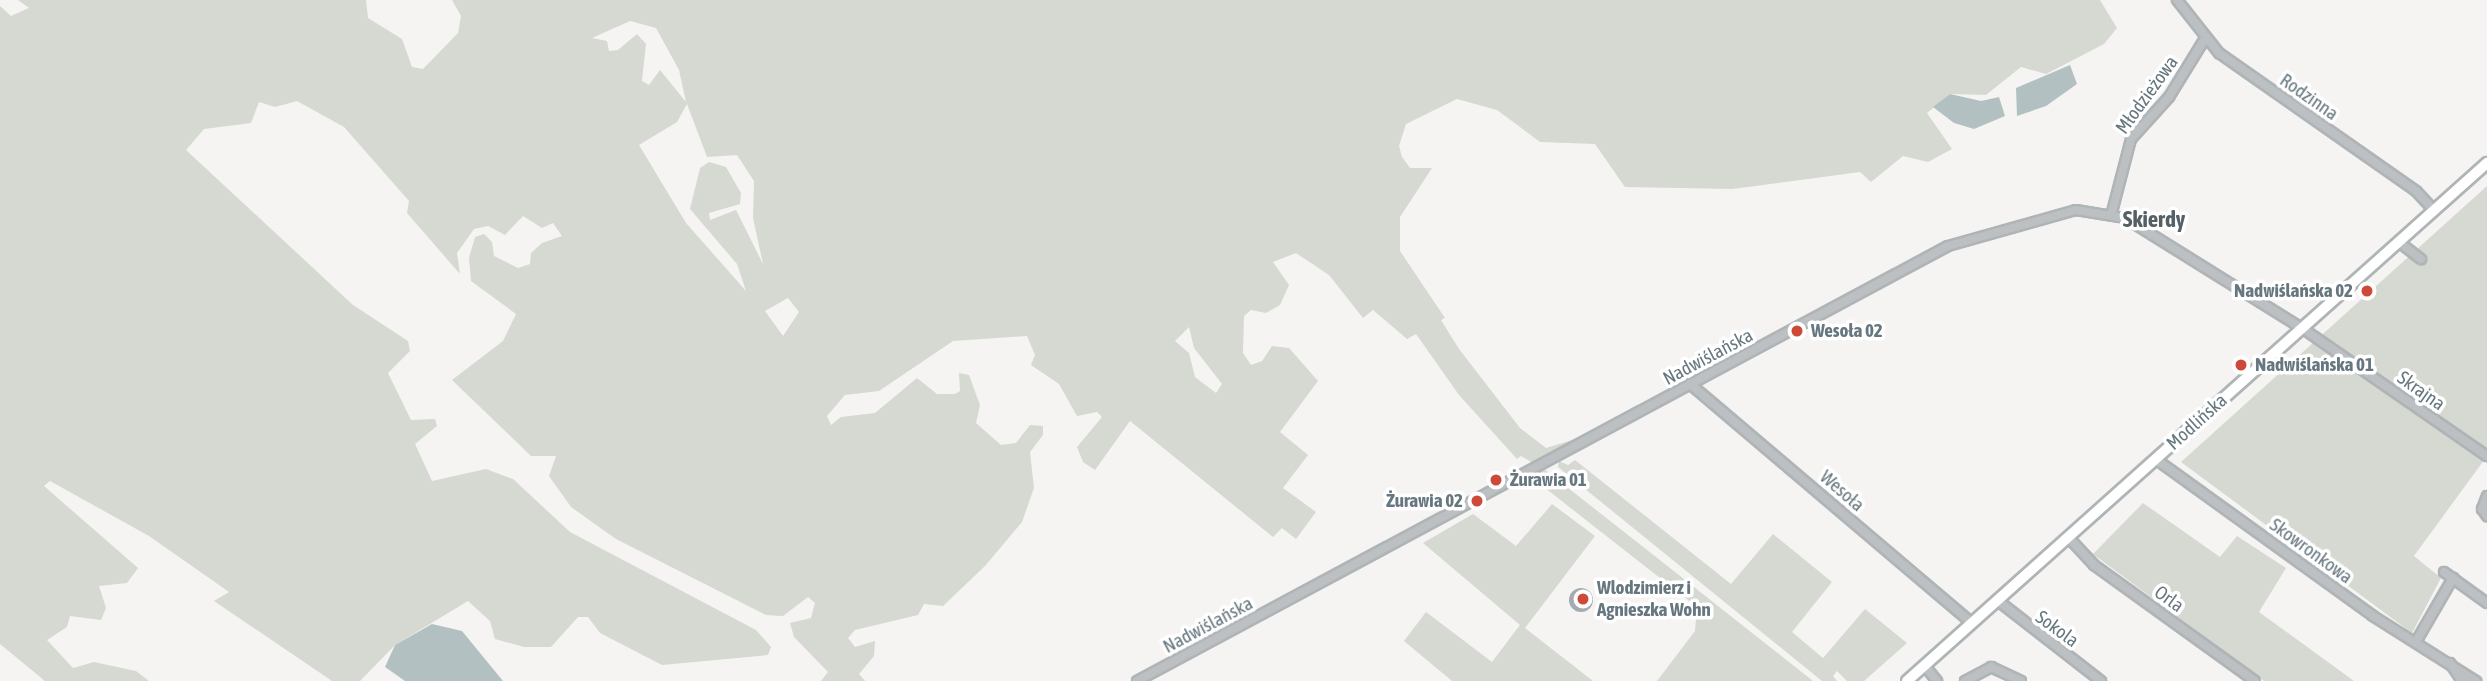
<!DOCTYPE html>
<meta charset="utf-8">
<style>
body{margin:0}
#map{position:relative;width:2487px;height:681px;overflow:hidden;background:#f5f4f2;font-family:"Asap Condensed",sans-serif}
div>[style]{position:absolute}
.green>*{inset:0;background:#d5d9d1}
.water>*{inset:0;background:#b3c0c2}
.building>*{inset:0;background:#a4acb0}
.round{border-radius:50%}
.roads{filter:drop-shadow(2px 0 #afb4b7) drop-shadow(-2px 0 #afb4b7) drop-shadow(0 2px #afb4b7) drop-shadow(0 -2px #afb4b7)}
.street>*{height:8px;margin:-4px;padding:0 4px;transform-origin:4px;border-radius:4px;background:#bcc0c3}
.secondary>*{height:10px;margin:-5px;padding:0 5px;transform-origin:5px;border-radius:5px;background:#fff}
.dots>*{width:19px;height:19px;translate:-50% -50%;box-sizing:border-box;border:4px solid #fff;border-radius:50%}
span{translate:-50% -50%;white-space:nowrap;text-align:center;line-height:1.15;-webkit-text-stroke:7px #fff;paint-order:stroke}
.street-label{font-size:19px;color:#67777f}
.poi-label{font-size:19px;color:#67777f;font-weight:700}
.right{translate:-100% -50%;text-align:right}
.left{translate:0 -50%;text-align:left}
.quarter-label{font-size:23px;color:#546065;font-weight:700}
</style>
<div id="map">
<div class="green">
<i style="clip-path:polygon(evenodd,18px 0,366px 0,368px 18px,402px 39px,412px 67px,423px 69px,458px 33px,461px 16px,452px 0,2100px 0,2117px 28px,2104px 44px,2046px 74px,2021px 67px,1986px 95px,1950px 94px,1927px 113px,1952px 149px,1928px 162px,1903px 156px,1871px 182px,1860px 172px,1732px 189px,1625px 187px,1595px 144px,1540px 142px,1497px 110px,1457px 99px,1406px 124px,1399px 146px,1402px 157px,1410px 168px,1432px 168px,1400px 217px,1400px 251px,1445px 318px,1441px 320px,1459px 349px,1520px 428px,1546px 448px,1582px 437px,1533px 463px,1521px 456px,1517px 459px,1459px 395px,1416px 334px,1407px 339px,1373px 310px,1363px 318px,1329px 275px,1296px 253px,1273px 262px,1289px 285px,1280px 305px,1266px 313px,1251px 310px,1244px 316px,1243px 353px,1251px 365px,1262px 361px,1272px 346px,1289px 348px,1318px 381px,1280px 432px,1308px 455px,1283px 488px,1316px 512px,1296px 539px,1282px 528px,1273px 537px,1130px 421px,1095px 470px,1083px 462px,1077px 447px,1102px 417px,1097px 412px,1077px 416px,1059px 384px,1031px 365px,1035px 355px,1027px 336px,953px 341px,879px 391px,845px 395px,827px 416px,831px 425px,841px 417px,875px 413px,917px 378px,937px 394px,955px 394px,960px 391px,959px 373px,969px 375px,980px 405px,976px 423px,1001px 445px,1016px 443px,1030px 425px,1043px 426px,1043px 435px,1030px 452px,1034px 488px,1022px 522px,985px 566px,943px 606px,924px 604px,918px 615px,855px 630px,848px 638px,855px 647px,875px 641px,874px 656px,859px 674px,865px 681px,821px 681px,828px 672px,794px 637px,790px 623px,811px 618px,815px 603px,808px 597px,783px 616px,766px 615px,616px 539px,571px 507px,549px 476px,556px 456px,531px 456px,452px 380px,503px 341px,516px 314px,471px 281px,469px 258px,475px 237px,484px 234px,492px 242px,494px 256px,518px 268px,530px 264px,531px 253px,542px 243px,562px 236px,553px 223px,542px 228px,523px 216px,505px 235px,488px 226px,474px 229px,457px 253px,460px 274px,407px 213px,409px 201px,344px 127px,297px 101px,275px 107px,259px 102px,251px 123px,204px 129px,186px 150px,353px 305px,408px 341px,410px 351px,388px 373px,411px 420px,435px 419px,437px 426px,415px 444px,432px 481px,486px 469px,513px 479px,570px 532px,756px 630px,771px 647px,768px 655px,662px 665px,600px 633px,588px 617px,578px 617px,551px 647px,524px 647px,495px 639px,490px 621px,468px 601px,395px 645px,360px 681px,332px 681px,214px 601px,229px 592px,149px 536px,50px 481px,44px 486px,138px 568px,127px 583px,99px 586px,106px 608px,101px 620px,70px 616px,67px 627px,47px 640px,73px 668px,94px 662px,136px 671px,149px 681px,45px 681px,0 644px,0 6px,11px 16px,29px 8px,18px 0,630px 21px,656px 28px,679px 70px,686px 102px,660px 70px,649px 85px,642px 81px,646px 44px,637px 34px,618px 50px,609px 51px,607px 41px,592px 38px,630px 21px,18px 0,687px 104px,707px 157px,737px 155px,754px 181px,753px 218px,763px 264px,736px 210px,710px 220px,709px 213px,740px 204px,741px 193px,726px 167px,709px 162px,700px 168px,690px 209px,737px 264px,746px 291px,686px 223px,639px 145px,677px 122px,687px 104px,18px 0,788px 298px,799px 312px,783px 336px,765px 311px,788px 298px,18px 0,1189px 327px,1194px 348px,1222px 384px,1216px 393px,1195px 377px,1189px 353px,1175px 341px,1189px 327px)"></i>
<i style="clip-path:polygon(2487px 186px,2487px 456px,2414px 556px,2441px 578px,2412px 633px,2181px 462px)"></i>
<i style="clip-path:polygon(1575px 460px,1731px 584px,1773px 534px,1832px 582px,1792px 632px,1823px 658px,1865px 609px,1907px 643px,1864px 681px,1847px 681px,1837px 671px,1833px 676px,1837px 681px,1822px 681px,1558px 467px,1559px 461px,1568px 465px)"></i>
<i style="clip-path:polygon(1544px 469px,1670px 568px,1813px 681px,1657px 681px,1695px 631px,1697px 607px,1540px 484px,1536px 472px)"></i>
<i style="clip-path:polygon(2143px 503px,2220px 557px,2237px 536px,2286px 568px,2259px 612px,2354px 681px,2264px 681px,2093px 554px)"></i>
<i style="clip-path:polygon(1552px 504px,1595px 536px,1525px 628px,1593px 681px,1452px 681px,1404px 641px,1426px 612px,1492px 662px,1520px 625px,1423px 543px,1473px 514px,1516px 546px)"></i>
</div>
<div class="water">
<i style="clip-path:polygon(2070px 65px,2077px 84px,2046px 106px,2017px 116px,2016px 88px)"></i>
<i style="clip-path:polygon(1950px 94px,1981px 101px,1999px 97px,2005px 116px,1974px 129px,1954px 123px,1933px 107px)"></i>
<i style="clip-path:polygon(432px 624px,462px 631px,503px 681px,405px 681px,385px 667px,395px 645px)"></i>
</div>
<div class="building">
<i class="round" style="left:1569px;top:588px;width:24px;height:24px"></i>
</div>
<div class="roads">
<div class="street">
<i style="left:2177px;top:0;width:68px;rotate:51.6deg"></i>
<i style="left:2219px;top:53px;width:241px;rotate:35deg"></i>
<i style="left:2416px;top:191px;width:26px;rotate:47deg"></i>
<i style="left:2112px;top:212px;width:75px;rotate:-75.4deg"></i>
<i style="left:2131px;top:139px;width:57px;rotate:-47.9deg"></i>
<i style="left:2169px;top:97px;width:67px;rotate:-58.4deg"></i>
<i style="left:2399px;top:242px;width:28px;rotate:38deg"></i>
<i style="left:1690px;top:384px;width:370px;rotate:40.3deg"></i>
<i style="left:2157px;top:460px;width:266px;rotate:35.8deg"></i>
<i style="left:2373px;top:616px;width:122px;rotate:32.3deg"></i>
<i style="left:2487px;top:496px;width:14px;rotate:111deg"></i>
<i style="left:2482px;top:509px;width:9px;rotate:54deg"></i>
<i style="left:2068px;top:537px;width:38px;rotate:47deg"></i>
<i style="left:2094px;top:565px;width:198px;rotate:35.8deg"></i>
<i style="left:2444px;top:572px;width:53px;rotate:35.8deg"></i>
<i style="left:1997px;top:600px;width:132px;rotate:37.9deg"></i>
<i style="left:2417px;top:640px;width:72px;rotate:-59.9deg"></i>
<i style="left:2450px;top:663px;width:22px;rotate:56deg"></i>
<i style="left:1924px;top:665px;width:21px;rotate:51deg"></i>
<i style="left:1137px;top:681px;width:920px;rotate:-28.21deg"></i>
<i style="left:1948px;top:246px;width:133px;rotate:-15.7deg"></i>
<i style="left:2076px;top:210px;width:50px;rotate:9.3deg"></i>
<i style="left:2125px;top:218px;width:208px;rotate:31.9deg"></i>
<i style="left:2302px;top:328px;width:225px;rotate:34.7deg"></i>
<i style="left:1965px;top:681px;width:30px;rotate:-28deg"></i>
<i style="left:1991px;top:667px;width:33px;rotate:25deg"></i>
</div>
<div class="secondary">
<i style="left:1907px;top:681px;width:778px;rotate:-41.77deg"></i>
</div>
</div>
<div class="dots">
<i style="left:2367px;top:291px;background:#cd4a39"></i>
<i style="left:1797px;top:331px;background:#cd4a39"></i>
<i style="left:2241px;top:365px;background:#cd4a39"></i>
<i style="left:1496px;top:480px;background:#cd4a39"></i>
<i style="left:1477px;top:501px;background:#cd4a39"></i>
<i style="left:1583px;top:599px;background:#cd4a39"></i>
</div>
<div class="street-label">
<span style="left:2147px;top:95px;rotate:-54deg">Młodzieżowa</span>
<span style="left:2309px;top:97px;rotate:35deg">Rodzinna</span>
<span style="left:1708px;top:357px;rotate:-28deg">Nadwiślańska</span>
<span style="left:2421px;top:391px;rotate:35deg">Skrajna</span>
<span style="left:2197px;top:422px;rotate:-42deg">Modlińska</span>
<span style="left:1842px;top:491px;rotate:41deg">Wesoła</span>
<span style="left:2311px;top:551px;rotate:36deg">Skowronkowa</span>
<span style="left:2169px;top:599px;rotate:36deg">Orla</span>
<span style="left:1208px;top:625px;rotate:-28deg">Nadwiślańska</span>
<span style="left:2057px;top:629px;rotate:36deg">Sokola</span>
</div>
<div class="poi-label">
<span class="right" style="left:2353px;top:291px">Nadwiślańska 02</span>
<span class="left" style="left:1811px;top:331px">Wesoła 02</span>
<span class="left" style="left:2255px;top:365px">Nadwiślańska 01</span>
<span class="left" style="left:1510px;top:480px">Żurawia 01</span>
<span class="right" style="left:1463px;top:501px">Żurawia 02</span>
<span class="left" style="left:1597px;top:599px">Wlodzimierz i<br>Agnieszka Wohn</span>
</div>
<div class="quarter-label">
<span style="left:2154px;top:219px">Skierdy</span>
</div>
</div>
